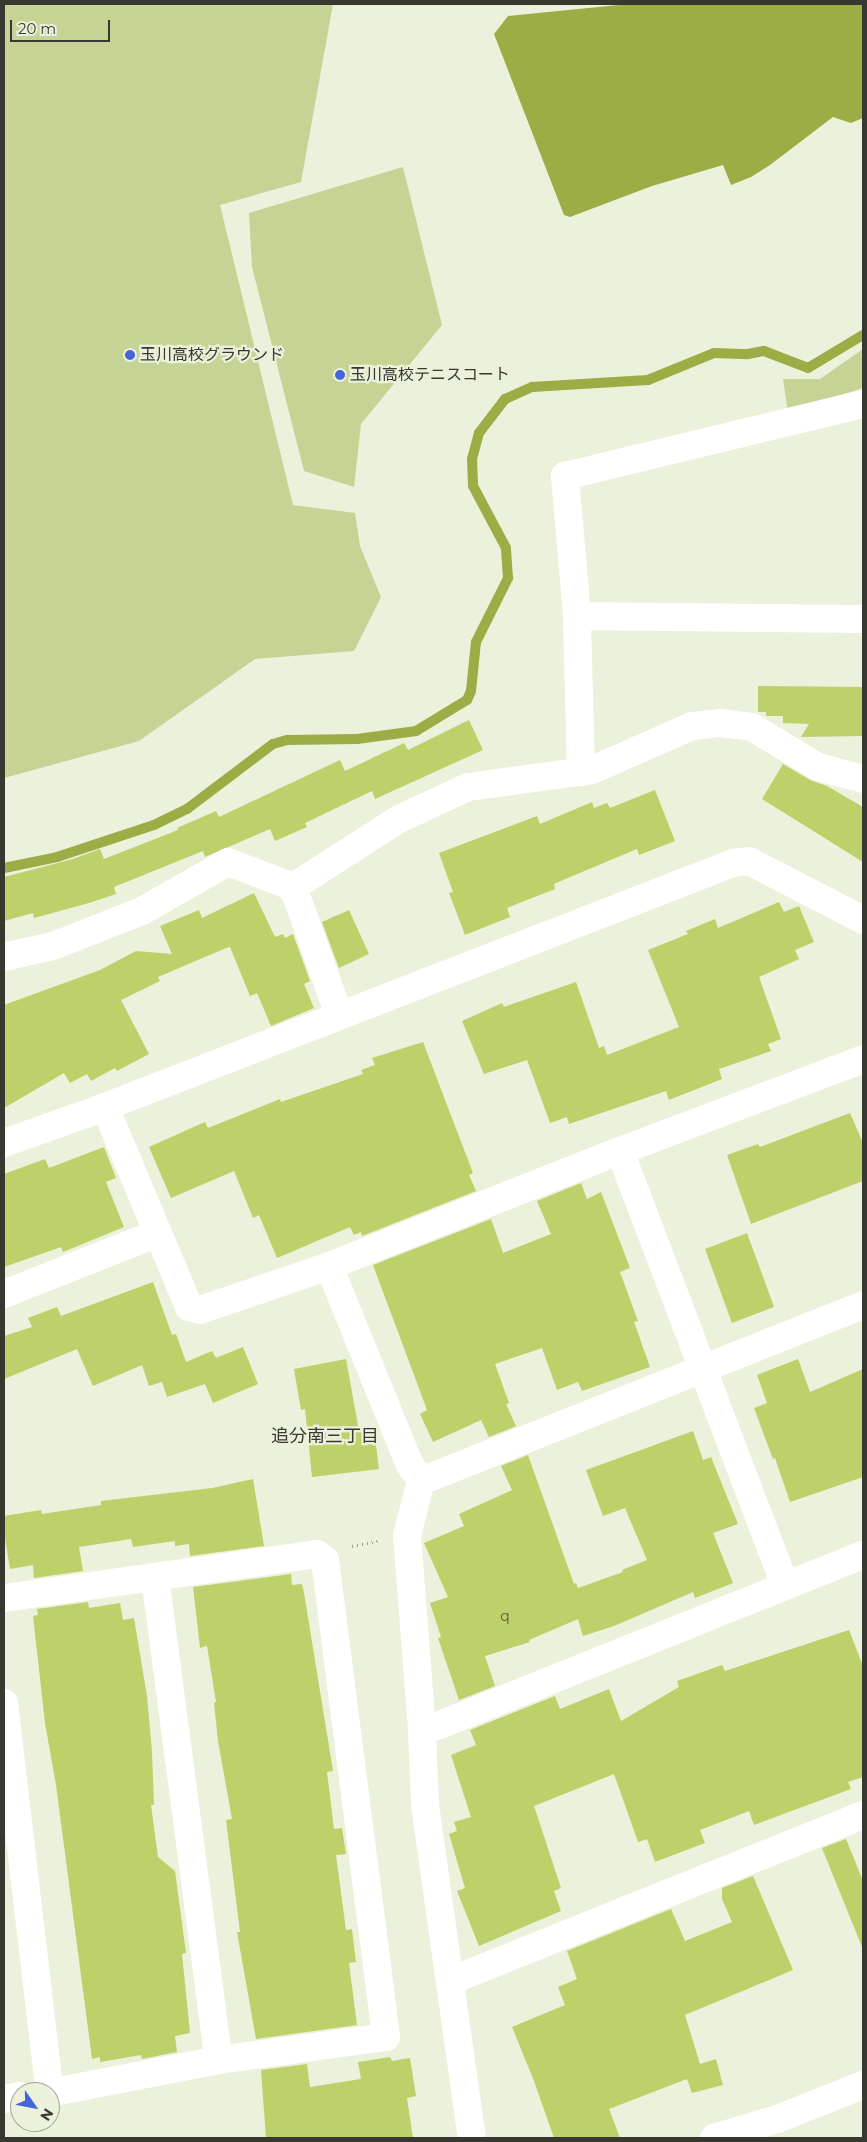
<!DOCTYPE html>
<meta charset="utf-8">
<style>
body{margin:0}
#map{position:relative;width:867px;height:2142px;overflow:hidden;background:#ebf1da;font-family:Montserrat,"Noto Sans JP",sans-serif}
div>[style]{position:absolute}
.green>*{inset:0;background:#c6d395}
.water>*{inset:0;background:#9cad46}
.stream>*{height:10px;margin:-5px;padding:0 5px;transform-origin:5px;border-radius:5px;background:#9cad46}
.building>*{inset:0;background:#bed06a}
.path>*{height:3px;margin-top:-1.5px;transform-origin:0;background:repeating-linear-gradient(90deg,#9ea291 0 1px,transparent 0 5px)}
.minor>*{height:28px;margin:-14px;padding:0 14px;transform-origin:14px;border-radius:14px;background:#fff}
.dots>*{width:14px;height:14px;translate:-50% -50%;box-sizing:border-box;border:2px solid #ebf1da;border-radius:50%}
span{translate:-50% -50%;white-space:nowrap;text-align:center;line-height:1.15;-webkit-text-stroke:4.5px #ebf1da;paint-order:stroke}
.number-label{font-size:14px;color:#595f3e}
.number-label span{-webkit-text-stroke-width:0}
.poi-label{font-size:16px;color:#373930}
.left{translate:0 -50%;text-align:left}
.neighbourhood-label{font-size:18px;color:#373930}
.frame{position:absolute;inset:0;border:5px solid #373930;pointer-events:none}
.north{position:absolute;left:10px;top:2082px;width:50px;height:50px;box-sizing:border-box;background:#ebf1da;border:1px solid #a3a796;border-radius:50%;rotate:123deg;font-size:14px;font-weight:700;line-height:20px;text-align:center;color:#373930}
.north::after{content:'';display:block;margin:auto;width:18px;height:22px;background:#4566d9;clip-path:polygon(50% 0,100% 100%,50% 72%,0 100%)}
.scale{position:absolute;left:10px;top:20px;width:100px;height:22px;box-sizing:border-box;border:2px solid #373930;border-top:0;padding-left:6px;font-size:15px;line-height:18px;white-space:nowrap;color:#373930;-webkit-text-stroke:4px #ebf1da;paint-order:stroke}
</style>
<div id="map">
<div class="green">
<i style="clip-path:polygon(4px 4px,333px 4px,301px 182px,220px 205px,293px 505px,355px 513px,360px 546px,381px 597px,354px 651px,255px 659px,139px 741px,4px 778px)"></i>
<i style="clip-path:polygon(403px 167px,442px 325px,361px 424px,354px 487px,304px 471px,252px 267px,249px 213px)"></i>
<i style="clip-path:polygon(863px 349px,863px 388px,788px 412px,783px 379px,820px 379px)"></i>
</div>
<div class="water">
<i style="clip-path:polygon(629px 4px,863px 4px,863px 118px,851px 123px,833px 117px,770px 165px,751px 177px,731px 185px,723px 165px,652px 186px,570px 217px,564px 215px,494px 34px,508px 16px)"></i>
</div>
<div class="stream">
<i style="left:4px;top:868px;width:54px;rotate:-11.7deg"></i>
<i style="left:57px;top:857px;width:102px;rotate:-18.3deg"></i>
<i style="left:154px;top:825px;width:37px;rotate:-26deg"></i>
<i style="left:187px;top:809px;width:108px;rotate:-37.1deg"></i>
<i style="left:273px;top:744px;width:15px;rotate:-16deg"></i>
<i style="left:287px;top:740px;width:70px;rotate:-0.8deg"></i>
<i style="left:357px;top:739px;width:60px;rotate:-7.7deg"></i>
<i style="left:416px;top:731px;width:60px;rotate:-31.3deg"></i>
<i style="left:467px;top:700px;width:10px;rotate:-66deg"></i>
<i style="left:471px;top:691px;width:49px;rotate:-84.2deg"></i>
<i style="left:476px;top:642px;width:72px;rotate:-63.4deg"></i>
<i style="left:508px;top:578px;width:30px;rotate:-94deg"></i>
<i style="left:506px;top:548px;width:70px;rotate:-118deg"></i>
<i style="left:473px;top:486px;width:27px;rotate:-92deg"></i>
<i style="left:472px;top:459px;width:27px;rotate:-75deg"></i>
<i style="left:479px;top:433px;width:43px;rotate:-52.6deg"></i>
<i style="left:505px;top:399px;width:30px;rotate:-24deg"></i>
<i style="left:532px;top:387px;width:116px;rotate:-3.5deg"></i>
<i style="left:648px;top:380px;width:71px;rotate:-22.2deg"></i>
<i style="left:714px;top:353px;width:34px;rotate:2deg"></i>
<i style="left:748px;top:354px;width:16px;rotate:-11deg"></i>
<i style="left:764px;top:351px;width:47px;rotate:21.1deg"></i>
<i style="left:808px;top:368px;width:64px;rotate:-31deg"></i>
</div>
<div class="building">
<i style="clip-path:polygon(758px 686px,863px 687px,863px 736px,801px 737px,809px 724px,783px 723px,783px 716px,766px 716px,766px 712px,758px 712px)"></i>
<i style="clip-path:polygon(469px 720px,483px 750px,375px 799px,372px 791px,305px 823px,307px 827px,275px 841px,270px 829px,205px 857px,203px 851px,114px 887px,116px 894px,89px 903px,34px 918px,33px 913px,4px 921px,4px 877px,73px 859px,100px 849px,104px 859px,178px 830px,177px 828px,216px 811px,219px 817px,340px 760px,345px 771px,404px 743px,408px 750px)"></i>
<i style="clip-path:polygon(783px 764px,810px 780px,827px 786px,863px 807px,863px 862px,762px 799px)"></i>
<i style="clip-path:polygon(655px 790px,675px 841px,639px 855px,637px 849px,563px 880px,554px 884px,555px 889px,507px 908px,510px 917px,465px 935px,449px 893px,453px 892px,439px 853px,537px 816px,540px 824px,592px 802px,594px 808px,607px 803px,610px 808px)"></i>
<i style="clip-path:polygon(254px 893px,275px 937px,283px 934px,285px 938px,293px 934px,310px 981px,304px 984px,314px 1008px,271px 1026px,257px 993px,250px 996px,230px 947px,226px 948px,158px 977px,160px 981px,121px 1000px,149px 1054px,117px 1071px,115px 1068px,91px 1081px,87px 1074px,70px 1083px,64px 1073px,4px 1108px,4px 1005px,100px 970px,136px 951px,172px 954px,160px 926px,199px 910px,202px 918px)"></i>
<i style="clip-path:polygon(779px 902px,784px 912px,799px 906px,814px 942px,795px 950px,799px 959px,759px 977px,781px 1039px,768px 1044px,771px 1051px,719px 1069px,722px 1079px,669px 1100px,666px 1091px,569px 1124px,567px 1117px,550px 1123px,527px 1060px,484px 1074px,462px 1021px,502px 1003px,504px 1007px,576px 982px,599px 1048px,604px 1046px,607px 1055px,679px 1027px,648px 950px,688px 934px,686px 931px,715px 919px,718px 928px)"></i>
<i style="clip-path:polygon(349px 910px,369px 954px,339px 968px,322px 922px)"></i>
<i style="clip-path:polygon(423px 1042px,473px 1173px,469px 1175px,476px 1191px,362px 1236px,361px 1232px,354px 1235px,350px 1227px,277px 1258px,259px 1215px,253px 1218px,234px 1171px,171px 1198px,149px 1147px,205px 1122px,208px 1128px,280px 1099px,281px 1102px,363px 1074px,361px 1070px,375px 1065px,372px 1058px)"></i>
<i style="clip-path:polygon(850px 1113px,863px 1143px,863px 1181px,751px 1224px,727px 1155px,758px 1144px,760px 1147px)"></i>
<i style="clip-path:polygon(104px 1147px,116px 1178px,106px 1182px,124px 1227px,63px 1252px,61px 1247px,4px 1267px,4px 1174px,45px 1159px,49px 1168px)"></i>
<i style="clip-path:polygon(581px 1183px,587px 1199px,601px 1192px,630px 1268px,620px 1272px,638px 1321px,634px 1322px,650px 1367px,582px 1391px,578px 1382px,557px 1390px,542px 1348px,495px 1364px,509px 1403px,506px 1404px,516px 1426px,489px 1437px,481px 1420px,433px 1442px,420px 1414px,427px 1410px,373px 1265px,491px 1219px,503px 1253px,551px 1234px,537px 1201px)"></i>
<i style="clip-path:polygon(747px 1233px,774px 1307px,732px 1323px,705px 1249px)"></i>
<i style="clip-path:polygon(153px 1282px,172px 1335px,176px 1334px,186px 1362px,212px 1351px,216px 1358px,243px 1347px,258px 1384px,213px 1403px,205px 1384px,167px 1397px,162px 1382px,149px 1386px,142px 1365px,93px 1386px,77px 1349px,4px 1379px,4px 1336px,32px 1327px,28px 1318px,57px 1307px,61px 1316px)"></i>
<i style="clip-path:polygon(346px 1359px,359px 1431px,374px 1430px,379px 1469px,312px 1477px,305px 1409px,301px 1410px,294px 1369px)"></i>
<i style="clip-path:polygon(798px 1359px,810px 1392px,863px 1369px,863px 1477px,790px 1502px,775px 1458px,773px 1459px,754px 1408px,767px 1403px,757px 1375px)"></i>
<i style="clip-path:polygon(693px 1431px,703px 1460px,711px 1457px,738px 1524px,713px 1533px,733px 1583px,695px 1598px,693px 1592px,614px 1626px,583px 1636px,578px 1619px,529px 1640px,530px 1642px,485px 1656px,495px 1686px,459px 1700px,438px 1638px,441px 1637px,430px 1603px,448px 1597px,424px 1543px,464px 1526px,459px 1514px,512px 1490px,501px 1466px,528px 1455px,574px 1584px,576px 1583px,578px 1588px,623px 1572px,622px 1570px,647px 1560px,625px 1508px,603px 1516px,586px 1470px)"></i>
<i style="clip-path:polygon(253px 1479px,264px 1546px,190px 1556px,189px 1544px,175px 1546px,175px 1541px,133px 1547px,131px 1539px,79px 1547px,83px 1571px,34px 1578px,33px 1565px,10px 1569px,4px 1532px,4px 1516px,41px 1510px,42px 1514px,101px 1505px,101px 1501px,212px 1488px)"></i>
<i style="clip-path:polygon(291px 1574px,292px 1585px,302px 1584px,304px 1593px,333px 1771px,327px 1772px,334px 1829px,342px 1828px,346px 1854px,336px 1855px,346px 1930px,352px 1929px,356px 1962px,349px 1963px,357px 2025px,256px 2039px,237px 1932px,240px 1932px,226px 1820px,232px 1819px,218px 1741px,214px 1703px,216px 1702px,207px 1646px,200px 1648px,193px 1587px)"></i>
<i style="clip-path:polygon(88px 1602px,89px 1608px,120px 1603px,123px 1620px,134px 1618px,147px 1696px,152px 1752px,154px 1805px,151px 1805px,158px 1857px,175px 1871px,186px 1953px,182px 1954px,190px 2033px,175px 2036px,177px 2052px,142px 2059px,141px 2055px,100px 2062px,100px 2057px,92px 2059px,56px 1785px,45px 1723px,33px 1616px,38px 1615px,37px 1609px)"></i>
<i style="clip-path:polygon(849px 1630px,863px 1666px,863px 1777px,848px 1782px,851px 1789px,754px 1825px,749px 1811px,700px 1830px,705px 1843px,655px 1862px,647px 1839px,638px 1842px,614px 1774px,534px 1806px,561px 1888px,554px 1891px,561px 1911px,479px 1946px,457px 1891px,465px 1888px,449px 1834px,457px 1831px,454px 1822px,471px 1817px,451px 1755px,476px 1745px,470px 1730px,555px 1696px,560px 1709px,609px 1689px,621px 1721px,679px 1687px,677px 1681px,722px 1665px,725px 1671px)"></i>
<i style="clip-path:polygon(846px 1839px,863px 1881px,862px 1947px,822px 1848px)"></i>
<i style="clip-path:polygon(753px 1876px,793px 1970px,685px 2015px,700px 2064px,716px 2059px,723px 2085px,692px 2093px,687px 2079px,609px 2109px,620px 2138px,554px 2138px,534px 2081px,512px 2027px,565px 2005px,558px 1987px,577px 1979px,567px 1951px,671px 1909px,685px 1941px,732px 1922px,722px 1899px,722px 1888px)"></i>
<i style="clip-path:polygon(390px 2057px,392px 2061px,410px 2058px,416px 2096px,407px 2098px,413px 2138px,266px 2138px,261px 2070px,307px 2064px,310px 2087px,361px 2079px,358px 2062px)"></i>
</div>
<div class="path">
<i style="left:352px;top:1546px;width:26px;rotate:-11deg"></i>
</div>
<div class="minor">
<i style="left:577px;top:616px;width:286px;rotate:0.6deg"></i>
<i style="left:581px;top:772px;width:156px;rotate:-91.5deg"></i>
<i style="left:577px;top:616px;width:141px;rotate:-94.9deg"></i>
<i style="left:565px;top:476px;width:307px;rotate:-13.6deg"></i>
<i style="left:293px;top:887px;width:126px;rotate:-32.7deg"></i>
<i style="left:399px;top:819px;width:76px;rotate:-24.9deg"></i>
<i style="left:468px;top:787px;width:125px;rotate:-7.8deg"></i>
<i style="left:592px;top:770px;width:109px;rotate:-23.7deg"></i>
<i style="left:692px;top:726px;width:28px;rotate:-6deg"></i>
<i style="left:720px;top:723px;width:32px;rotate:7deg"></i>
<i style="left:752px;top:727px;width:77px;rotate:31.2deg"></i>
<i style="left:818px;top:767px;width:47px;rotate:14.9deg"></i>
<i style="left:863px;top:920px;width:128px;rotate:-152.6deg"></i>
<i style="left:749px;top:861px;width:16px;rotate:173deg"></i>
<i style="left:733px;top:863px;width:674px;rotate:158.77deg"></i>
<i style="left:105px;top:1107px;width:217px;rotate:67.2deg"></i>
<i style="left:189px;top:1307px;width:11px;rotate:15deg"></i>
<i style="left:200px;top:1310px;width:136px;rotate:-18.8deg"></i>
<i style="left:329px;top:1266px;width:313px;rotate:-21.6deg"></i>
<i style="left:620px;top:1151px;width:260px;rotate:-20.7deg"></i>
<i style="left:4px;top:957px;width:50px;rotate:-12.7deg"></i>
<i style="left:53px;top:946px;width:96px;rotate:-21.5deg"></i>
<i style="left:142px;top:911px;width:99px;rotate:-29.7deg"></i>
<i style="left:228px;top:862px;width:70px;rotate:21deg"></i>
<i style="left:293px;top:887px;width:136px;rotate:70.2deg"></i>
<i style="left:4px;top:1143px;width:107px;rotate:-19.6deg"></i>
<i style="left:620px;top:1151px;width:465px;rotate:69.2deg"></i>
<i style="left:329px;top:1266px;width:215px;rotate:67.9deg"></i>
<i style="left:410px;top:1465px;width:19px;rotate:55deg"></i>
<i style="left:421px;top:1481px;width:56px;rotate:104.5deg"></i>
<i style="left:407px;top:1535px;width:198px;rotate:85.6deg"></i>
<i style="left:422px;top:1732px;width:73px;rotate:87.6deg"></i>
<i style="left:425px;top:1805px;width:336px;rotate:82deg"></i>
<i style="left:4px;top:1294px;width:166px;rotate:-21.6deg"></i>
<i style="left:421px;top:1481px;width:476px;rotate:-21.7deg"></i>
<i style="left:155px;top:1577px;width:487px;rotate:82.5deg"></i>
<i style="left:4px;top:1598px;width:316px;rotate:-8deg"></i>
<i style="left:317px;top:1554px;width:10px;rotate:37deg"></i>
<i style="left:325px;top:1560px;width:481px;rotate:82.7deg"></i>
<i style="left:386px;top:2037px;width:169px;rotate:172.2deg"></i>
<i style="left:219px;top:2060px;width:172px;rotate:169deg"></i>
<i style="left:4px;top:1703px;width:393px;rotate:83.3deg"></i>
<i style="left:422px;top:1732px;width:475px;rotate:-21.9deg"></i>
<i style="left:450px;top:1981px;width:445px;rotate:-21.9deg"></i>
<i style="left:4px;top:2099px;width:16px;rotate:-11deg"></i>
<i style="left:714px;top:2138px;width:66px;rotate:-16.8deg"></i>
<i style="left:777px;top:2119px;width:92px;rotate:-21.6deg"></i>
</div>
<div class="dots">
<i style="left:130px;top:355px;background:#4566d9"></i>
<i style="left:340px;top:375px;background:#4566d9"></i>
</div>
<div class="number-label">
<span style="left:505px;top:1616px">q</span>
</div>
<div class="poi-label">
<span class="left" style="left:140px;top:355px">玉川高校グラウンド</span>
<span class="left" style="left:350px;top:375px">玉川高校テニスコート</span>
</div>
<div class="neighbourhood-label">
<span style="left:325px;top:1436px">追分南三丁目</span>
</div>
<div class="frame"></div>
<div class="north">N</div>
<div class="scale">20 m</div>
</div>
